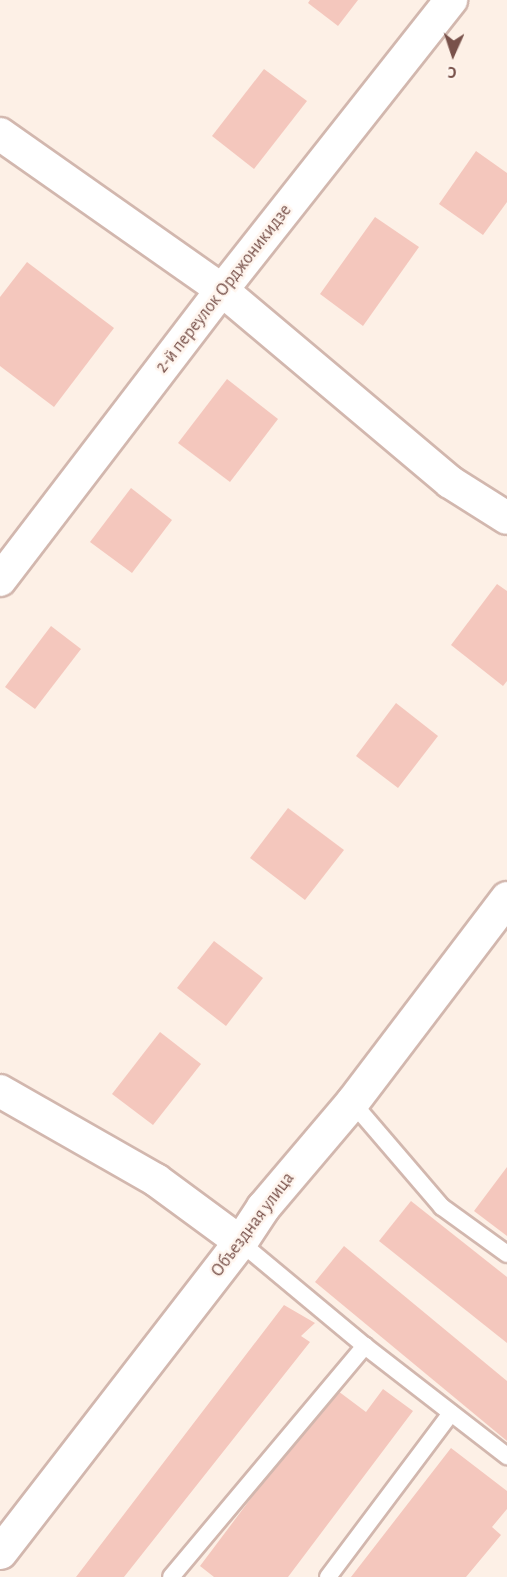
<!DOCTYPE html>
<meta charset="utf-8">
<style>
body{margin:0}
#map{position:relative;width:507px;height:1577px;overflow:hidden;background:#fdf0e6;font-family:"Alegreya Sans",sans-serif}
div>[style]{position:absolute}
.building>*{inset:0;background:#f4c7bd}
.roads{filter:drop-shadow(2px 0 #d2b7ae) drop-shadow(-2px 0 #d2b7ae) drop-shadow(0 2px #d2b7ae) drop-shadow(0 -2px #d2b7ae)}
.lane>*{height:16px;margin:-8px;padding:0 8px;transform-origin:8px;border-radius:8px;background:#fff}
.street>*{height:32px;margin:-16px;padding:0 16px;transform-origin:16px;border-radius:16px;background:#fff}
.secondary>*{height:33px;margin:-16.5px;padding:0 16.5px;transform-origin:16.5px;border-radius:16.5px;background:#fff}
span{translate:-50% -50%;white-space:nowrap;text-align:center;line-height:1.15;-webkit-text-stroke:5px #fff5ee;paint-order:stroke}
.street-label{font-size:18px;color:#78514a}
.north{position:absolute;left:423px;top:24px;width:60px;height:60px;-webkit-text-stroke:4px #fff5ee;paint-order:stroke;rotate:183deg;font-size:16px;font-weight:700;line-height:24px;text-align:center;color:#78514a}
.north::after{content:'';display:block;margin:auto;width:21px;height:27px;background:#78514a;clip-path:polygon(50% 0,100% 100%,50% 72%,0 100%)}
</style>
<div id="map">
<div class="building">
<i style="clip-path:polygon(310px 0,358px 0,338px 26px,308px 3px)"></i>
<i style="clip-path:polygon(264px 69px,307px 101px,254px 169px,212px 136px)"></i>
<i style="clip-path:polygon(476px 151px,507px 173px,507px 202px,483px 235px,439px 204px)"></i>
<i style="clip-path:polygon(375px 217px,419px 247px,363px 326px,320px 294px)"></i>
<i style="clip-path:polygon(27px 262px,114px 328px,54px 407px,0 366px,0 297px)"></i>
<i style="clip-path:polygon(227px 379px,278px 419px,230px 482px,178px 443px)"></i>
<i style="clip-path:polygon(131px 488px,172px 520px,132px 573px,90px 542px)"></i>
<i style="clip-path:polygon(497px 584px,507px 591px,507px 681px,503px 686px,451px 645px)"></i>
<i style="clip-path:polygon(51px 626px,81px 649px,35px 709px,5px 687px)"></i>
<i style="clip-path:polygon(396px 703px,438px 736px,398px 788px,356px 756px)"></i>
<i style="clip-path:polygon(288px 808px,344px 850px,305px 900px,250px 858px)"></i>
<i style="clip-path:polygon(214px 941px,263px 978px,226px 1026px,177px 988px)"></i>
<i style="clip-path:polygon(160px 1032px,201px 1064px,153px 1125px,112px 1094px)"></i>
<i style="clip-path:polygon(507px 1167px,507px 1236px,474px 1211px)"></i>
<i style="clip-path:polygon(411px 1201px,507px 1277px,507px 1343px,379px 1241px)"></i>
<i style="clip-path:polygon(344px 1246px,507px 1381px,507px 1441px,315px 1282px)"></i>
<i style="clip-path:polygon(284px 1305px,315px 1323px,301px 1336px,310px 1342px,124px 1577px,76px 1577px)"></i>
<i style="clip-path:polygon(334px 1388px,366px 1412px,383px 1389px,413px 1411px,288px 1577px,214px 1577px,200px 1566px)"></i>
<i style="clip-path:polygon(451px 1448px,507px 1491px,507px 1509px,492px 1527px,501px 1535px,466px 1577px,351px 1577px)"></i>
</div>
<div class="roads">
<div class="lane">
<i style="left:352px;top:1102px;width:138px;rotate:49.4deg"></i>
<i style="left:442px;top:1207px;width:80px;rotate:35.9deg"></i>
<i style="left:240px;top:1242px;width:163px;rotate:39.8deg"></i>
<i style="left:365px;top:1346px;width:180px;rotate:37.8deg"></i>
<i style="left:171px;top:1577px;width:302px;rotate:-50deg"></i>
<i style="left:328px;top:1577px;width:205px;rotate:-53.1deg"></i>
</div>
<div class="street">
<i style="left:0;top:134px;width:271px;rotate:35.1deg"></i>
<i style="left:222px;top:290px;width:298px;rotate:40.1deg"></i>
<i style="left:450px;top:482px;width:67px;rotate:32.3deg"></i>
<i style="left:0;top:580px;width:365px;rotate:-52.6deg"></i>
<i style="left:222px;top:290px;width:370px;rotate:-51.7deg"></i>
<i style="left:0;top:1091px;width:180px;rotate:29.7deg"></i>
<i style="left:156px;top:1180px;width:104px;rotate:36.4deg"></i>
</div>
<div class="secondary">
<i style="left:0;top:1552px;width:392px;rotate:-52.3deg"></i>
<i style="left:240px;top:1242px;width:42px;rotate:-56.7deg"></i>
<i style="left:263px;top:1207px;width:138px;rotate:-49.7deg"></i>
<i style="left:352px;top:1102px;width:256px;rotate:-52.8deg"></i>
</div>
</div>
<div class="street-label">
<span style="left:224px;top:289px;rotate:-52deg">2-й переулок Орджоникидзе</span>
<span style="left:253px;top:1225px;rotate:-53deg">Объездная улица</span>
</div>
<div class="north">С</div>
</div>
